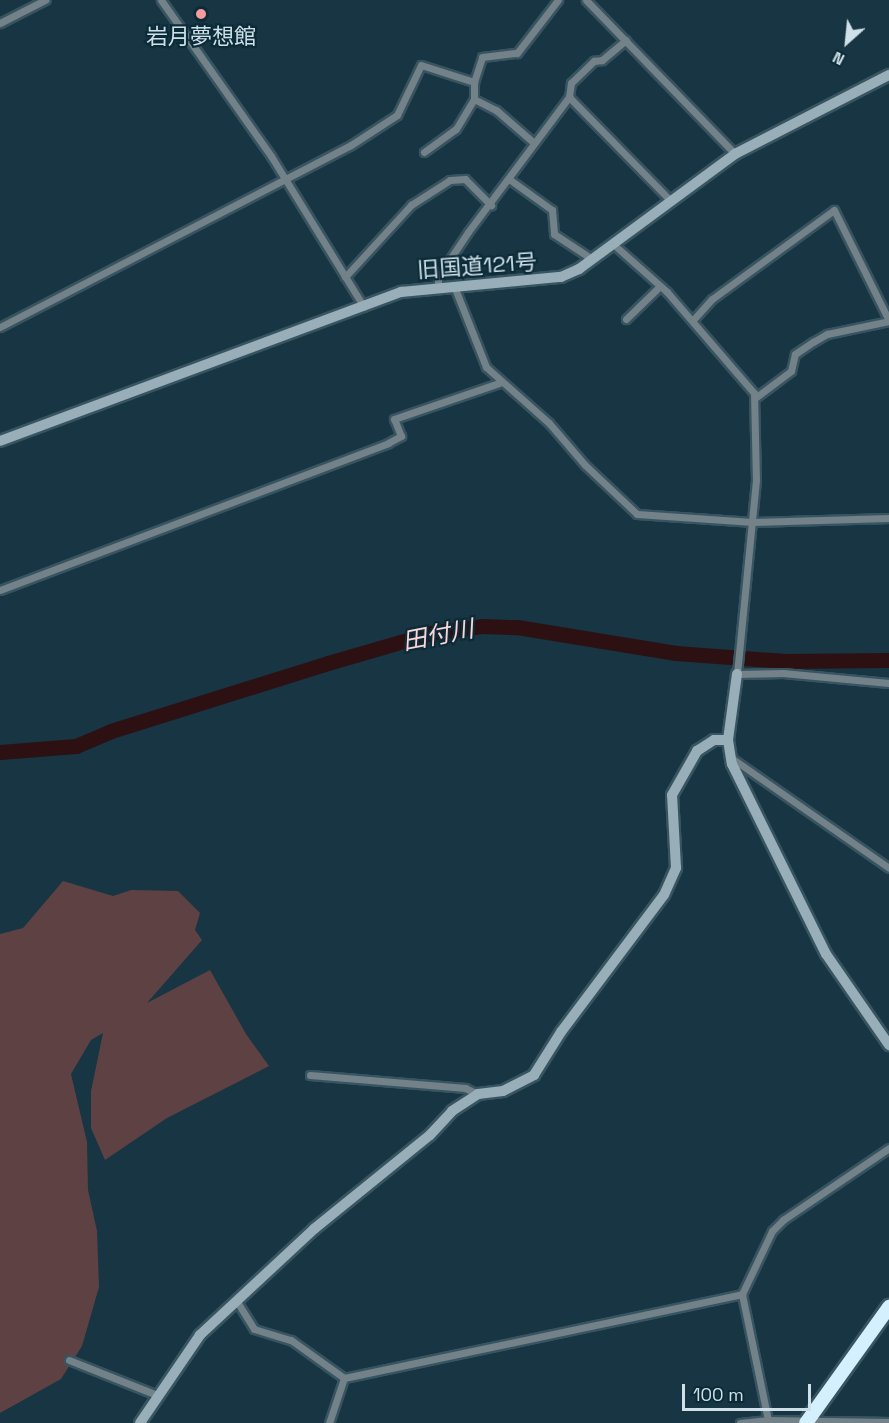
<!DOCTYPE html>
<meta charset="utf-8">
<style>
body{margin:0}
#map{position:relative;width:889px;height:1423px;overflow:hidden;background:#173543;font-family:"Space Grotesk","Noto Sans JP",sans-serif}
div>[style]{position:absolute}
.green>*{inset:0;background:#5e4142}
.river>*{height:15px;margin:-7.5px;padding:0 7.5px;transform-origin:7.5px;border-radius:7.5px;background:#2d1012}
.roads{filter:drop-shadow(2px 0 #385461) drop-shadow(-2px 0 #385461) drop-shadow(0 2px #385461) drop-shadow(0 -2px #385461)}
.street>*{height:7px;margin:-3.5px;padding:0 3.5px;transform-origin:3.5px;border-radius:3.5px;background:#738188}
.secondary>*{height:10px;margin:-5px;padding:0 5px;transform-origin:5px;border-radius:5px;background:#98aeb9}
.highway>*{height:14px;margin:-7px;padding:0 7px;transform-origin:7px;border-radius:7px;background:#d4effd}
.dots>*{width:16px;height:16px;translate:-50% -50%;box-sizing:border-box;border:3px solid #0c2b38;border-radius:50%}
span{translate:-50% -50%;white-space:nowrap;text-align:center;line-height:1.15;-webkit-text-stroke:4.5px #0c2b38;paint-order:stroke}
.poi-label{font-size:22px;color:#cfe0e9}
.street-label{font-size:22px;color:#cfe0e9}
.water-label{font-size:24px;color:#ffd6d6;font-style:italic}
.north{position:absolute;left:817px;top:12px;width:60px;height:60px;-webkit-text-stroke:4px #0c2b38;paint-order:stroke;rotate:207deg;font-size:16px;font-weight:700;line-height:24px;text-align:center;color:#cfe0e9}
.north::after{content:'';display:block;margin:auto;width:21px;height:27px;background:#cfe0e9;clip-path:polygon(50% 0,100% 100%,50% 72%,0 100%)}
.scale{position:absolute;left:682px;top:1384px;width:129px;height:27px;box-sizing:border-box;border:3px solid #cfe0e9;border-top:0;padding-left:8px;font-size:18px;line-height:21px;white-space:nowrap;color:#cfe0e9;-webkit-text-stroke:4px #0c2b38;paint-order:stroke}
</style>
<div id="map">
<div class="green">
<i style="clip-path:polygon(63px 881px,113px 896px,131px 890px,178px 891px,200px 913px,195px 930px,202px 940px,147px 1003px,210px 970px,246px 1034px,269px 1066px,167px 1118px,105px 1160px,91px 1128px,91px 1091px,103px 1033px,91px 1040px,71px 1074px,87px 1142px,88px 1190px,97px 1231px,99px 1287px,82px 1346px,61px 1379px,0 1413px,0 934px,23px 928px)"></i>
</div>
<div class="river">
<i style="left:0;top:752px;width:76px;rotate:-4.5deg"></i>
<i style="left:76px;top:746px;width:38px;rotate:-23deg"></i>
<i style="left:111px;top:731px;width:227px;rotate:-17.4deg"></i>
<i style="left:328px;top:663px;width:107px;rotate:-16.2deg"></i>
<i style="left:431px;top:633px;width:51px;rotate:-7.8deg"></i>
<i style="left:482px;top:626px;width:35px;rotate:2deg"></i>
<i style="left:517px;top:627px;width:161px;rotate:9.3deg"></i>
<i style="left:676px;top:653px;width:109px;rotate:4.2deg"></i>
<i style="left:785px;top:661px;width:104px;rotate:-0.6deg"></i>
</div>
<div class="roads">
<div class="street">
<i style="left:161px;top:0;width:191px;rotate:54.8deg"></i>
<i style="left:271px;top:156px;width:177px;rotate:58.4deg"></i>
<i style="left:586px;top:0;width:214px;rotate:45.9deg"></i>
<i style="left:0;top:23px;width:51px;rotate:-27.1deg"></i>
<i style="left:474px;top:82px;width:17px;rotate:90deg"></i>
<i style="left:474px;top:99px;width:25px;rotate:27deg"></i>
<i style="left:496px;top:110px;width:49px;rotate:40.9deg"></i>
<i style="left:569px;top:97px;width:144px;rotate:45.6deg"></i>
<i style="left:424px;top:152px;width:39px;rotate:-36deg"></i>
<i style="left:456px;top:129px;width:35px;rotate:-59deg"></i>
<i style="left:509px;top:179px;width:53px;rotate:35.8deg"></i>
<i style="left:552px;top:210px;width:24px;rotate:85deg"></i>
<i style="left:554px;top:234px;width:45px;rotate:33.3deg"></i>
<i style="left:612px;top:243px;width:74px;rotate:41.7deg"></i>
<i style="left:667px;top:292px;width:133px;rotate:49.3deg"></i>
<i style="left:754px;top:393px;width:87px;rotate:88.7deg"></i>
<i style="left:756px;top:480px;width:195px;rotate:95.6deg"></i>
<i style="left:737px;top:674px;width:46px;rotate:-1.2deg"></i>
<i style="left:783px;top:673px;width:106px;rotate:5.4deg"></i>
<i style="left:345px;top:277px;width:98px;rotate:-47.5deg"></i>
<i style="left:411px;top:205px;width:46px;rotate:-32.7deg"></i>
<i style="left:450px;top:180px;width:15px;rotate:-4deg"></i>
<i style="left:465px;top:179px;width:37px;rotate:45deg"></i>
<i style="left:454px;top:286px;width:87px;rotate:68.4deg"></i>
<i style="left:486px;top:367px;width:84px;rotate:41.6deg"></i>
<i style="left:549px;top:423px;width:55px;rotate:49.4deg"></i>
<i style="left:585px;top:465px;width:71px;rotate:43.3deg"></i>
<i style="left:637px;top:514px;width:116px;rotate:3.9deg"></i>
<i style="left:753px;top:522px;width:136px;rotate:-1.7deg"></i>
<i style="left:438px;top:287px;width:10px;rotate:-90deg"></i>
<i style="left:438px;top:277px;width:54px;rotate:-56.3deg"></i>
<i style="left:468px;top:232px;width:169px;rotate:-53.2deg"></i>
<i style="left:569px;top:97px;width:14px;rotate:-82deg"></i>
<i style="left:571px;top:83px;width:32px;rotate:-44deg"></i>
<i style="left:594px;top:61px;width:8px;rotate:-7deg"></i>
<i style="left:602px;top:60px;width:31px;rotate:-40deg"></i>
<i style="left:626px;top:319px;width:47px;rotate:-44.1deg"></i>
<i style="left:693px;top:320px;width:28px;rotate:-48deg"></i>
<i style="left:712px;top:299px;width:151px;rotate:-36.1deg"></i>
<i style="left:834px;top:210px;width:124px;rotate:63.6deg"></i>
<i style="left:0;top:327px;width:395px;rotate:-27.4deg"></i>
<i style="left:351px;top:145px;width:55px;rotate:-33.1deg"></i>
<i style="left:397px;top:115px;width:55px;rotate:-64.4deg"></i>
<i style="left:421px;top:65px;width:56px;rotate:17.8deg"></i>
<i style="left:474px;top:82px;width:26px;rotate:-72deg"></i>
<i style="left:482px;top:57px;width:35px;rotate:-7deg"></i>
<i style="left:517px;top:53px;width:67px;rotate:-52.3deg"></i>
<i style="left:755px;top:398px;width:45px;rotate:-36.9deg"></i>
<i style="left:791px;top:371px;width:17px;rotate:-77deg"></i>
<i style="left:795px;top:354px;width:22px;rotate:-34deg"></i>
<i style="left:813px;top:342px;width:16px;rotate:-30deg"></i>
<i style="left:827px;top:334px;width:63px;rotate:-11.8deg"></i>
<i style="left:0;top:590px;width:415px;rotate:-20.7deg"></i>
<i style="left:388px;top:443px;width:15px;rotate:-28deg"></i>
<i style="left:401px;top:436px;width:18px;rotate:-112deg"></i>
<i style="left:394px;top:419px;width:111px;rotate:-18.9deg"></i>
<i style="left:730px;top:757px;width:194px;rotate:34.9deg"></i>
<i style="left:310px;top:1075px;width:156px;rotate:4.8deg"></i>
<i style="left:465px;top:1088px;width:14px;rotate:25deg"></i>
<i style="left:236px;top:1300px;width:34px;rotate:58deg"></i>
<i style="left:254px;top:1329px;width:39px;rotate:17deg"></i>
<i style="left:291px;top:1340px;width:65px;rotate:35.6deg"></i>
<i style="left:344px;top:1378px;width:47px;rotate:108.4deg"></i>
<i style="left:69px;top:1360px;width:95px;rotate:21.7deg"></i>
<i style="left:344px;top:1378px;width:407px;rotate:-11.9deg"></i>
<i style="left:768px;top:1420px;width:129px;rotate:-101.7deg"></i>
<i style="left:742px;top:1294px;width:70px;rotate:-64.5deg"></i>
<i style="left:772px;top:1231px;width:16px;rotate:-45deg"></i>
<i style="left:783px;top:1220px;width:128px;rotate:-34.2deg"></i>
<i style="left:740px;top:1423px;width:28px;rotate:-6deg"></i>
<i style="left:768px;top:1420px;width:121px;rotate:0.9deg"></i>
</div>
<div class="secondary">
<i style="left:0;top:441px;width:428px;rotate:-20.4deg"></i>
<i style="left:401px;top:292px;width:161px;rotate:-5.4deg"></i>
<i style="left:561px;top:277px;width:20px;rotate:-24deg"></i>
<i style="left:579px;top:269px;width:194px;rotate:-36.4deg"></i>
<i style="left:735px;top:154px;width:173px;rotate:-27.2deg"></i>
<i style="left:737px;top:674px;width:67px;rotate:97.8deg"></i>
<i style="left:728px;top:740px;width:24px;rotate:81deg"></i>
<i style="left:732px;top:764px;width:212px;rotate:63.7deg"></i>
<i style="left:826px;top:954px;width:111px;rotate:55.3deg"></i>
<i style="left:140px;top:1423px;width:107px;rotate:-55.7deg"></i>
<i style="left:200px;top:1335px;width:156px;rotate:-42.9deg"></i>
<i style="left:314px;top:1229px;width:149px;rotate:-39deg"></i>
<i style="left:430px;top:1135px;width:33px;rotate:-47deg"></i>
<i style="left:452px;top:1111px;width:31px;rotate:-33deg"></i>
<i style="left:478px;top:1094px;width:25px;rotate:-7deg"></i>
<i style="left:503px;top:1091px;width:35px;rotate:-27deg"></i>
<i style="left:534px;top:1075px;width:51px;rotate:-57.9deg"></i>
<i style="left:561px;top:1032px;width:171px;rotate:-53.1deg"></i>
<i style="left:664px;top:895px;width:30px;rotate:-66deg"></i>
<i style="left:676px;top:868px;width:73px;rotate:-93.1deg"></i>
<i style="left:672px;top:795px;width:51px;rotate:-60.4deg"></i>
<i style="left:697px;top:751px;width:20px;rotate:-33deg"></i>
<i style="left:714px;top:740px;width:14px"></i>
</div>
<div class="highway">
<i style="left:806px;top:1423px;width:143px;rotate:-54.4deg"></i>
</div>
</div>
<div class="dots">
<i style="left:201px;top:14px;background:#f59b9d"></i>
</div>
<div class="poi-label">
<span style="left:201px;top:37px">岩月夢想館</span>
</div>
<div class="street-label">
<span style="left:477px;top:266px;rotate:-4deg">旧国道121号</span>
</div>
<div class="water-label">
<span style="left:438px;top:635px;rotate:-11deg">田付川</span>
</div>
<div class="north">N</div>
<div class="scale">100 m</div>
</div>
